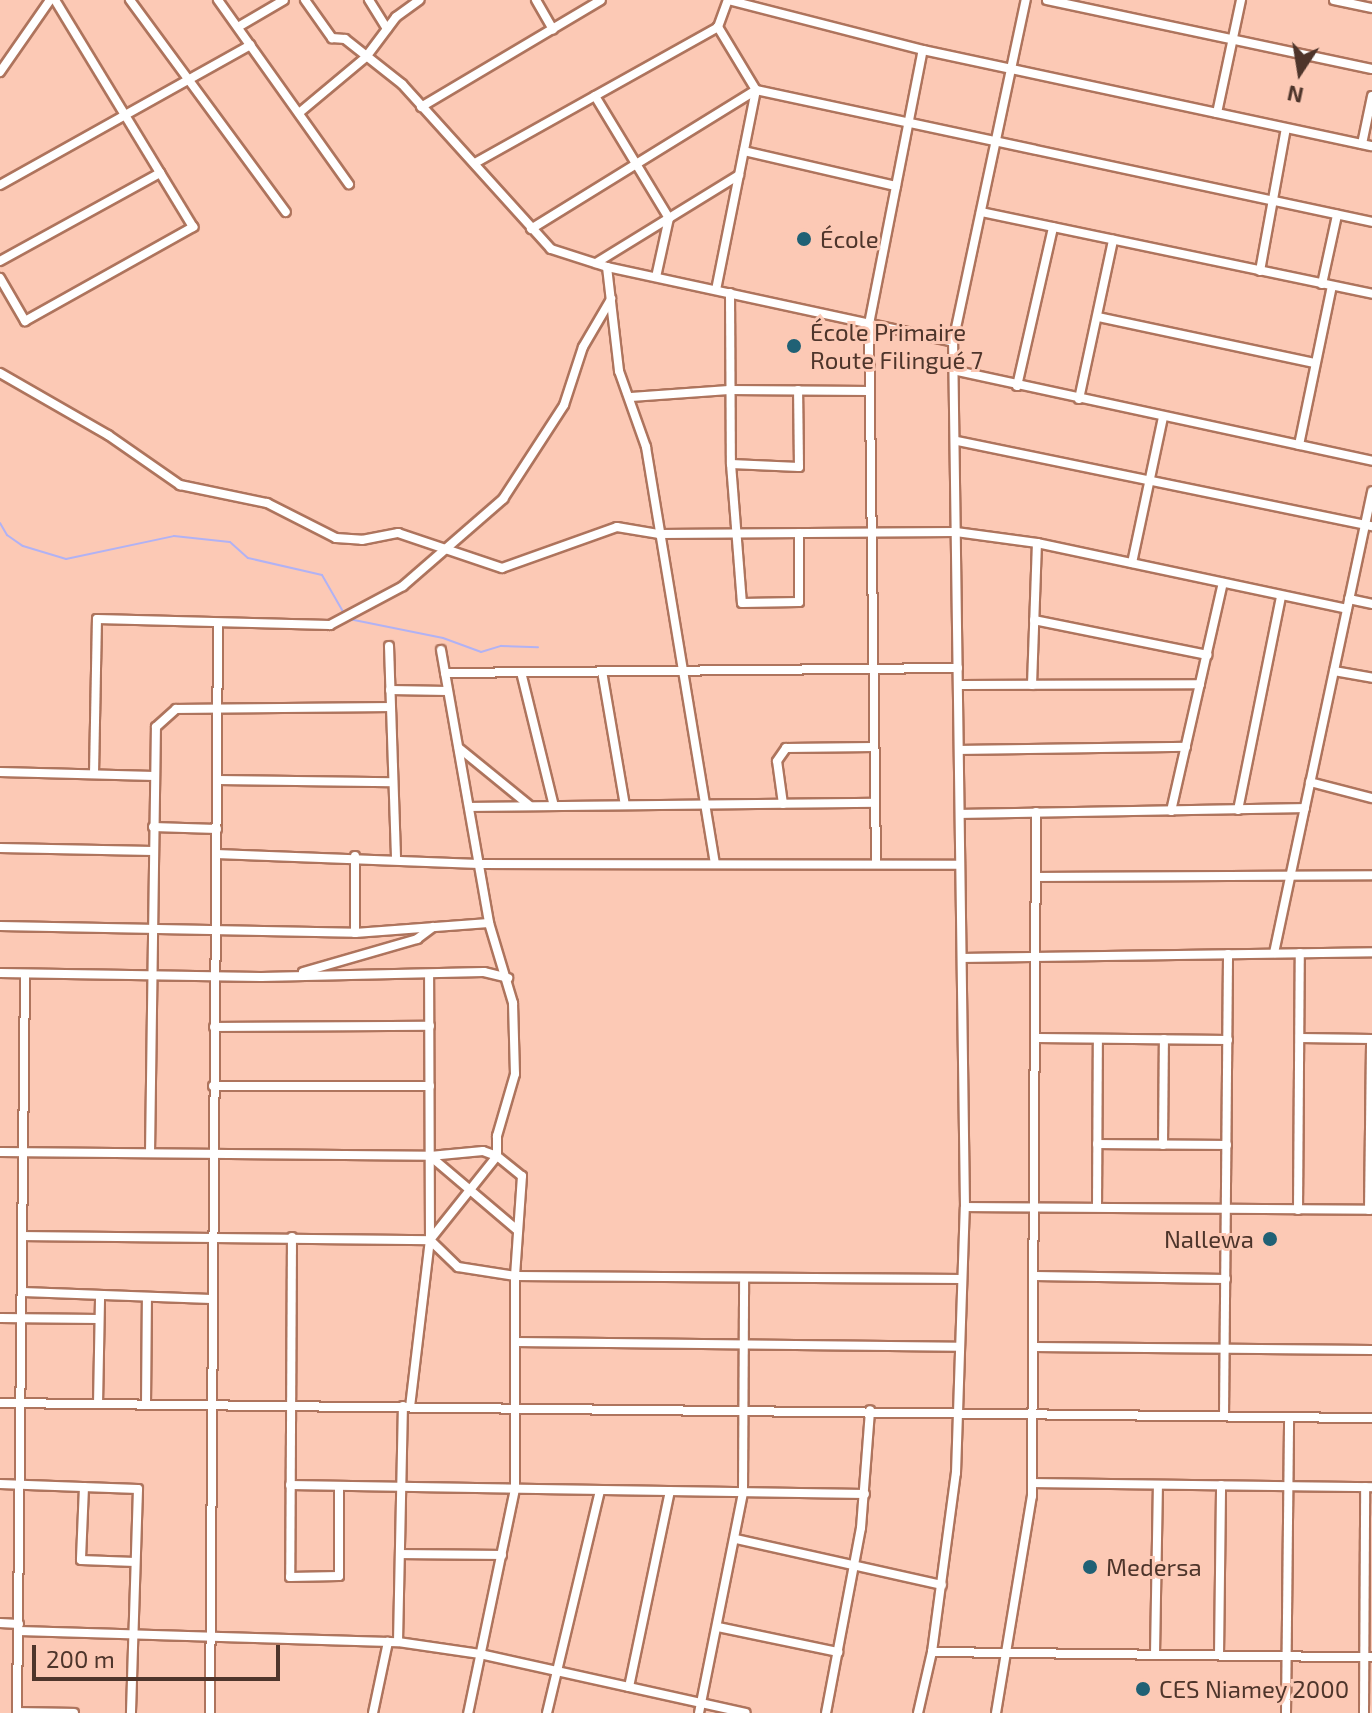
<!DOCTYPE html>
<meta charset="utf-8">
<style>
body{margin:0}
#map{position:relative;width:1372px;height:1713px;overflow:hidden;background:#fcc9b5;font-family:"Exo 2",sans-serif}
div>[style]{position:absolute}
.stream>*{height:2px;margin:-1px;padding:0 1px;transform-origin:1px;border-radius:1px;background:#b1b2f4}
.roads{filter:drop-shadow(2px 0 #ae745d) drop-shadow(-2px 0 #ae745d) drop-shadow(0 2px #ae745d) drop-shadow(0 -2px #ae745d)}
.minor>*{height:8px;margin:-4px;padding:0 4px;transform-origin:4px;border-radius:4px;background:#fff}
.dots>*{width:22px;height:22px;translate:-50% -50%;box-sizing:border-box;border:4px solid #fcc9b5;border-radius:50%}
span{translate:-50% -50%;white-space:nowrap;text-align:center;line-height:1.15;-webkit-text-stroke:6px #fcc9b5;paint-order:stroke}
.poi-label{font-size:24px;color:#4e352b}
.left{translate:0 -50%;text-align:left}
.right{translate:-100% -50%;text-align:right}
.north{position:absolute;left:1260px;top:32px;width:80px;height:80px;-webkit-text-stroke:6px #fcc9b5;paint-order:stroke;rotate:192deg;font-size:22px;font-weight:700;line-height:32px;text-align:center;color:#4e352b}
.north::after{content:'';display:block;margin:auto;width:28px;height:36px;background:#4e352b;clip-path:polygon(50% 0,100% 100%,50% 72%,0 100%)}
.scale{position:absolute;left:32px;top:1645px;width:248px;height:36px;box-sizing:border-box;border:4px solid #4e352b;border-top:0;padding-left:10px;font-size:24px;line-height:28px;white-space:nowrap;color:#4e352b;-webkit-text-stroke:6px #fcc9b5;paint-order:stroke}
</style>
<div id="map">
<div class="stream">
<i style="left:0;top:523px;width:14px;rotate:60deg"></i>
<i style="left:7px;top:535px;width:19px;rotate:35deg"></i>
<i style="left:23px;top:546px;width:45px;rotate:16.8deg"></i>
<i style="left:66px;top:559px;width:110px;rotate:-12deg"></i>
<i style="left:174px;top:536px;width:56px;rotate:6.1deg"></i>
<i style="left:230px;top:542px;width:24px;rotate:42deg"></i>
<i style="left:248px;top:558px;width:76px;rotate:12.9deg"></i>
<i style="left:322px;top:575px;width:46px;rotate:60.1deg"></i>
<i style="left:349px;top:619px;width:96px;rotate:11.4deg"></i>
<i style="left:443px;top:638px;width:40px;rotate:20.2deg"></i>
<i style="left:481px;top:652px;width:21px;rotate:-17deg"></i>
<i style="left:501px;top:646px;width:37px;rotate:2deg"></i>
</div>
<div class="roads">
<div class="minor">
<i style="left:130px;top:0;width:263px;rotate:53.7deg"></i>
<i style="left:218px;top:0;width:226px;rotate:54.6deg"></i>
<i style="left:305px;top:0;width:47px;rotate:54.6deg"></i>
<i style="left:332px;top:38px;width:13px;rotate:4deg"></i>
<i style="left:345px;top:39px;width:73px;rotate:38.3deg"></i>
<i style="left:402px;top:84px;width:222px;rotate:47.9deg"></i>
<i style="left:551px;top:249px;width:59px;rotate:17.8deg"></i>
<i style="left:607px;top:267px;width:354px;rotate:12.2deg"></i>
<i style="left:369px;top:0;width:34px;rotate:58deg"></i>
<i style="left:536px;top:0;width:34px;rotate:60deg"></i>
<i style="left:728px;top:0;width:201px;rotate:14.4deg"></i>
<i style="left:923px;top:50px;width:459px;rotate:12.1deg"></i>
<i style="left:1047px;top:0;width:332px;rotate:12deg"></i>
<i style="left:1334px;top:0;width:39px;rotate:12deg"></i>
<i style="left:238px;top:27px;width:53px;rotate:-30.4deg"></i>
<i style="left:0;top:72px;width:88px;rotate:-55.2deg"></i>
<i style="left:595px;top:96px;width:143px;rotate:58.8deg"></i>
<i style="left:669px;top:218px;width:60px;rotate:102.4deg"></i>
<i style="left:421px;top:107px;width:209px;rotate:-30.7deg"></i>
<i style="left:299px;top:113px;width:87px;rotate:-39.9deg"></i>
<i style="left:366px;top:57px;width:50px;rotate:-53.1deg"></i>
<i style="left:396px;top:17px;width:29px;rotate:-36deg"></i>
<i style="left:1217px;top:113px;width:116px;rotate:-78deg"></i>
<i style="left:1362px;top:144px;width:49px;rotate:-78.2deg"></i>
<i style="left:744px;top:151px;width:156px;rotate:13deg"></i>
<i style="left:475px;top:163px;width:278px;rotate:-29.2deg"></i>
<i style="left:718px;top:27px;width:29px;rotate:-70deg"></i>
<i style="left:0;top:185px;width:287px;rotate:-29.2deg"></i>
<i style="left:981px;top:212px;width:400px;rotate:11.8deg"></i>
<i style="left:531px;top:229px;width:264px;rotate:-31.7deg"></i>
<i style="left:756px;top:90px;width:630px;rotate:12.09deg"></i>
<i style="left:0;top:261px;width:183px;rotate:-28.8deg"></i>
<i style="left:596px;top:263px;width:168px;rotate:-31.6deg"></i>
<i style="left:607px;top:267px;width:105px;rotate:83.4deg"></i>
<i style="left:619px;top:371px;width:81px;rotate:70.4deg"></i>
<i style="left:646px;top:447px;width:422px;rotate:80.6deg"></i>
<i style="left:1260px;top:271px;width:145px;rotate:-79.7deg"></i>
<i style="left:0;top:278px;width:50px;rotate:59.8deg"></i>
<i style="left:25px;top:321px;width:193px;rotate:-29.2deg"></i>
<i style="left:193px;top:227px;width:266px;rotate:-121.3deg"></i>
<i style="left:1322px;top:284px;width:71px;rotate:-77.7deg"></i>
<i style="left:716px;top:290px;width:204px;rotate:-78.7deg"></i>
<i style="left:756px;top:90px;width:74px;rotate:-121.1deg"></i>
<i style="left:730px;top:293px;width:171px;rotate:89.7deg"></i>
<i style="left:731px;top:464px;width:139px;rotate:85.5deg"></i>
<i style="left:742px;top:603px;width:57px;rotate:-1deg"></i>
<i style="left:799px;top:602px;width:69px;rotate:-90deg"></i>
<i style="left:1098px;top:317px;width:222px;rotate:12deg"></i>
<i style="left:957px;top:371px;width:425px;rotate:12.2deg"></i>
<i style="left:0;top:373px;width:125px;rotate:29.9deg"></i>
<i style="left:108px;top:435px;width:88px;rotate:34.8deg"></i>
<i style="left:180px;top:485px;width:89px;rotate:11.7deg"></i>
<i style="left:267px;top:503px;width:77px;rotate:26.9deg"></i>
<i style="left:336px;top:538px;width:26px;rotate:4deg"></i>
<i style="left:362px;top:540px;width:37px;rotate:-11deg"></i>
<i style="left:398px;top:533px;width:110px;rotate:18.6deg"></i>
<i style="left:502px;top:568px;width:122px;rotate:-19.6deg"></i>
<i style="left:617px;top:527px;width:43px;rotate:9.5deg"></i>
<i style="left:659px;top:534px;width:297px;rotate:-0.4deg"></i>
<i style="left:956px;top:532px;width:82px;rotate:7.7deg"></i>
<i style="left:1037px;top:543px;width:317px;rotate:12deg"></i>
<i style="left:1017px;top:386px;width:163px;rotate:-77.2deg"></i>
<i style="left:631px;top:397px;width:98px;rotate:-4.1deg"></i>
<i style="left:729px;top:390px;width:141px;rotate:0.4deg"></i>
<i style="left:1079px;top:399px;width:163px;rotate:-77.9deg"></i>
<i style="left:957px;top:441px;width:424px;rotate:11.6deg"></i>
<i style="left:1299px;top:445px;width:162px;rotate:-78.3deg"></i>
<i style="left:731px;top:464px;width:68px;rotate:2.5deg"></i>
<i style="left:799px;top:467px;width:77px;rotate:-90.7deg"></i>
<i style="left:1132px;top:563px;width:149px;rotate:-78deg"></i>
<i style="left:1349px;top:599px;width:24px;rotate:12deg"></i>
<i style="left:1034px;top:620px;width:177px;rotate:11.4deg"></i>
<i style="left:389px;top:646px;width:211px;rotate:88.1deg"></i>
<i style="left:441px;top:650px;width:277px;rotate:80deg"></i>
<i style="left:489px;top:923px;width:84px;rotate:73.3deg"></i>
<i style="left:513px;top:1003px;width:71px;rotate:88.4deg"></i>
<i style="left:515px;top:1074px;width:65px;rotate:106.2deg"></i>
<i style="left:497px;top:1136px;width:20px;rotate:90deg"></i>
<i style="left:497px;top:1156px;width:32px;rotate:39deg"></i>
<i style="left:522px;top:1176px;width:100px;rotate:94deg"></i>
<i style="left:515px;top:1276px;width:213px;rotate:90deg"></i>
<i style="left:515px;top:1489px;width:229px;rotate:101.8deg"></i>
<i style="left:602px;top:671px;width:136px;rotate:80.3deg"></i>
<i style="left:1334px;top:671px;width:39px;rotate:10deg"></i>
<i style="left:521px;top:672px;width:138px;rotate:76.2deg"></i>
<i style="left:445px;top:673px;width:513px;rotate:-0.56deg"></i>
<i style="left:960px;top:685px;width:240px;rotate:-0.2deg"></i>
<i style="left:1032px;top:685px;width:142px;rotate:-88deg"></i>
<i style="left:390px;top:690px;width:58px;rotate:1deg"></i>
<i style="left:459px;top:748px;width:90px;rotate:39.2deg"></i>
<i style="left:960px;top:750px;width:226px;rotate:-0.8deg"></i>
<i style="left:0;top:772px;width:155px;rotate:1.5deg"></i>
<i style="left:94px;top:774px;width:155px;rotate:-88.9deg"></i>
<i style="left:97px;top:619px;width:233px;rotate:1.5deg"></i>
<i style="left:330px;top:625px;width:83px;rotate:-28.1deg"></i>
<i style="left:403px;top:586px;width:133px;rotate:-41deg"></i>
<i style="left:503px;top:499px;width:112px;rotate:-57deg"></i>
<i style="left:564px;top:405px;width:61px;rotate:-71.9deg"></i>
<i style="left:583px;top:347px;width:56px;rotate:-59.7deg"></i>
<i style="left:218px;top:780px;width:175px;rotate:0.7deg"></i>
<i style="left:1310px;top:782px;width:64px;rotate:14.5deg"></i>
<i style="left:783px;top:804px;width:43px;rotate:-97.9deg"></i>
<i style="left:777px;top:761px;width:16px;rotate:-55deg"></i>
<i style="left:786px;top:748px;width:88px;rotate:-0.7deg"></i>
<i style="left:469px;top:807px;width:406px;rotate:-0.6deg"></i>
<i style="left:1238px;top:810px;width:218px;rotate:-78.6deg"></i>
<i style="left:1171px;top:811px;width:234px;rotate:-77.2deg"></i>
<i style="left:961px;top:814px;width:344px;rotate:-1deg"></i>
<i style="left:153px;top:827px;width:64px;rotate:1.8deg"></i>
<i style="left:0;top:848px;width:153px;rotate:1.1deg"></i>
<i style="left:216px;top:854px;width:263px;rotate:2.2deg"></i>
<i style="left:479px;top:864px;width:479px;rotate:0.1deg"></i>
<i style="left:355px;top:856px;width:77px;rotate:90deg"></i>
<i style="left:876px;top:864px;width:540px;rotate:-90.74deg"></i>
<i style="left:869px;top:324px;width:279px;rotate:-78.9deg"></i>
<i style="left:1036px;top:877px;width:336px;rotate:-0.3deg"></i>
<i style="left:0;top:926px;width:355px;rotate:1.1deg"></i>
<i style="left:355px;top:933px;width:134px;rotate:-4.3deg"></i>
<i style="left:1274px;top:953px;width:472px;rotate:-78deg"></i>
<i style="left:964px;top:958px;width:408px;rotate:-0.8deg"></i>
<i style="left:303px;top:972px;width:119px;rotate:-16.1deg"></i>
<i style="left:417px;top:939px;width:20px;rotate:-37deg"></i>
<i style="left:0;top:973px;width:261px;rotate:0.9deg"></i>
<i style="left:261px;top:977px;width:223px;rotate:-1.3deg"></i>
<i style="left:484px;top:972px;width:25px;rotate:14deg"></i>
<i style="left:214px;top:1027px;width:216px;rotate:-0.3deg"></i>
<i style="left:1037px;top:1038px;width:191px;rotate:0.6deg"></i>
<i style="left:1300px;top:1038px;width:72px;rotate:0.8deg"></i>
<i style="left:213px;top:1086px;width:217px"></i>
<i style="left:1097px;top:1144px;width:130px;rotate:0.4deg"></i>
<i style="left:1163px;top:1145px;width:106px;rotate:-89.5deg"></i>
<i style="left:0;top:1152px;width:430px;rotate:0.5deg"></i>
<i style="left:430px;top:1156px;width:53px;rotate:-5.4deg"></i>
<i style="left:483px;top:1151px;width:15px;rotate:20deg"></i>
<i style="left:497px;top:1156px;width:107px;rotate:128.6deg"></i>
<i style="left:150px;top:1153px;width:426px;rotate:-89.2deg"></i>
<i style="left:156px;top:727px;width:27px;rotate:-42deg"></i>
<i style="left:176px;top:709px;width:214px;rotate:-0.5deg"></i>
<i style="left:430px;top:1156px;width:113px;rotate:40.3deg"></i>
<i style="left:965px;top:1207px;width:407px;rotate:0.4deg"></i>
<i style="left:1097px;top:1207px;width:168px;rotate:-89.7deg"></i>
<i style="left:1298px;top:1210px;width:257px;rotate:-89.6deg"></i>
<i style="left:1369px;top:1210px;width:171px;rotate:-89.3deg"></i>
<i style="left:23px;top:1236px;width:407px;rotate:0.6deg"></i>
<i style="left:430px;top:1240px;width:39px;rotate:44deg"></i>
<i style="left:458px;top:1267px;width:58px;rotate:9deg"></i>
<i style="left:515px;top:1276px;width:447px;rotate:0.4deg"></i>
<i style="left:292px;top:1237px;width:340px;rotate:90.3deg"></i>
<i style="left:290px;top:1577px;width:49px;rotate:-1.2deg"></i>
<i style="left:339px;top:1576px;width:90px;rotate:-90deg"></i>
<i style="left:1035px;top:1276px;width:191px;rotate:0.9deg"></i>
<i style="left:23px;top:1292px;width:188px;rotate:2.1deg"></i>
<i style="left:0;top:1318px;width:99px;rotate:0.6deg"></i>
<i style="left:515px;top:1342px;width:444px;rotate:0.6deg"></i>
<i style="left:1034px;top:1347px;width:338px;rotate:0.5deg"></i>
<i style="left:0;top:1403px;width:1372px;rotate:0.63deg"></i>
<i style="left:98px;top:1404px;width:109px;rotate:-88.9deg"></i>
<i style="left:146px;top:1405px;width:108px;rotate:-89.5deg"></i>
<i style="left:410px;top:1407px;width:168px;rotate:-83.2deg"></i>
<i style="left:430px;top:1240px;width:264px;rotate:-90.2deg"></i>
<i style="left:1224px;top:1416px;width:462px;rotate:-89.5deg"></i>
<i style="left:1033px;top:1483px;width:339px;rotate:0.7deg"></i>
<i style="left:0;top:1484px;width:138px;rotate:2.1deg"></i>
<i style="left:138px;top:1489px;width:224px;rotate:91.8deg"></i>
<i style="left:290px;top:1485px;width:575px;rotate:0.9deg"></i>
<i style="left:84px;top:1487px;width:73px;rotate:92.4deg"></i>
<i style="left:81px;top:1560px;width:54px;rotate:2.1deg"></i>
<i style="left:736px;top:1539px;width:211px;rotate:12.6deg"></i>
<i style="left:400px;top:1554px;width:102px;rotate:0.6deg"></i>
<i style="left:0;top:1623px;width:19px;rotate:3deg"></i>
<i style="left:718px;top:1627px;width:123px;rotate:11.8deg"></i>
<i style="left:19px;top:1631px;width:379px;rotate:1.7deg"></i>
<i style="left:398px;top:1642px;width:83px;rotate:8.3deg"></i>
<i style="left:480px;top:1654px;width:272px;rotate:12.5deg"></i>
<i style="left:398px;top:1642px;width:236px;rotate:-88.8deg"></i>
<i style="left:932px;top:1652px;width:440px;rotate:0.7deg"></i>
<i style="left:1155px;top:1654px;width:169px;rotate:-89deg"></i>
<i style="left:1219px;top:1655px;width:170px;rotate:-89.3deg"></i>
<i style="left:629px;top:1687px;width:200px;rotate:-78.2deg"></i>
<i style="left:18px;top:1712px;width:56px;rotate:1deg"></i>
<i style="left:17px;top:1713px;width:739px;rotate:-89.38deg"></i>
<i style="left:210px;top:1713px;width:1090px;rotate:-89.58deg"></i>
<i style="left:373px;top:1713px;width:73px;rotate:-78.1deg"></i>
<i style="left:547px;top:1713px;width:229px;rotate:-76.6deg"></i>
<i style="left:699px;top:1713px;width:225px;rotate:-78.7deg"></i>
<i style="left:743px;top:1492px;width:214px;rotate:-89.7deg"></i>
<i style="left:826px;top:1713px;width:188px;rotate:-79.3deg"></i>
<i style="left:861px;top:1528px;width:118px;rotate:-85.6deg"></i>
<i style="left:918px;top:1713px;width:63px;rotate:-77.1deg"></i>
<i style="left:932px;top:1652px;width:181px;rotate:-82.4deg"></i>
<i style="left:956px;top:1473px;width:266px;rotate:-88.1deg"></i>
<i style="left:965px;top:1207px;width:865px;rotate:-90.79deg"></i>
<i style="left:953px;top:342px;width:350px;rotate:-78deg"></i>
<i style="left:996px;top:1713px;width:220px;rotate:-80.6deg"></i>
<i style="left:1032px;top:1496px;width:684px;rotate:-89.66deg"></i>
<i style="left:1286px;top:1713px;width:296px;rotate:-89.4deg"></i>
<i style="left:1364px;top:1713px;width:226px;rotate:-89.7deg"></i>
</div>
</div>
<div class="dots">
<i style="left:804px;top:239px;background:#206175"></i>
<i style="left:794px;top:346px;background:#206175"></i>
<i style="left:1270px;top:1239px;background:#206175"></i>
<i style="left:1090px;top:1567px;background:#206175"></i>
<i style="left:1143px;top:1689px;background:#206175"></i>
</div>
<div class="poi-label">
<span class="left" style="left:820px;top:239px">École</span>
<span class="left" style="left:810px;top:346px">École Primaire<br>Route Filingué 7</span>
<span class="right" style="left:1254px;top:1239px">Nallewa</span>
<span class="left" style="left:1106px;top:1567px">Medersa</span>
<span class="left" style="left:1159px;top:1689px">CES Niamey 2000</span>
</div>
<div class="north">N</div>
<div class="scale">200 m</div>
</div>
